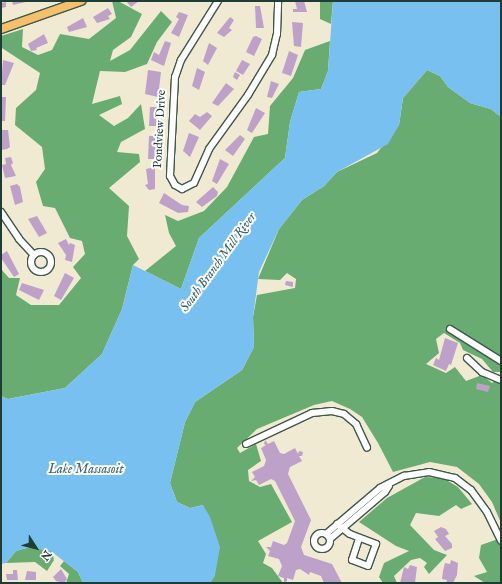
<!DOCTYPE html>
<style>
body{margin:0}
#map{position:relative;width:502px;height:584px;overflow:hidden;background:#f1ead2;font-family:"IM FELL English",serif}
div>[style]{position:absolute}
.forest>*{inset:0;background:#68ac71}
.water>*{inset:0;background:#78c0f0}
.building>*{inset:0;background:#bda1c8}
.roads{filter:drop-shadow(1px 0 #3e574c) drop-shadow(-1px 0 #3e574c) drop-shadow(0 1px #3e574c) drop-shadow(0 -1px #3e574c)}
.minor>*{height:6px;margin:-3px;padding:0 3px;transform-origin:3px;border-radius:3px;background:#fff}
.minor>.ring{margin:-3px;padding:0;box-sizing:content-box;background:none;border:6px solid #fff;border-radius:50%}
.major>*{height:8px;margin:-4px;padding:0 4px;transform-origin:4px;border-radius:4px;background:#f6c06b}
span{translate:-50% -50%;white-space:nowrap;text-align:center;line-height:1.15;-webkit-text-stroke:4px #fff;paint-order:stroke}
.street-label{font-size:12px;color:#1f3d34}
.water-label{font-size:13px;color:#3a646c;font-style:italic}
.frame{position:absolute;inset:0;border:2px solid #1f3d34;pointer-events:none}
.north{position:absolute;left:16px;top:528px;width:40px;height:40px;-webkit-text-stroke:3px #fff;paint-order:stroke;rotate:126deg;font-size:11px;font-weight:700;line-height:16px;text-align:center;color:#1f3d34}
.north::after{content:'';display:block;margin:auto;width:14px;height:18px;background:#1f3d34;clip-path:polygon(50% 0,100% 100%,50% 72%,0 100%)}
</style>
<div id="map">
<div class="forest">
<i style="clip-path:polygon(112px 1px,118px 1px,142px 14px,131px 37px,113px 50px,110px 61px,130px 50px,161px 11px,172px 22px,157px 42px,147px 64px,125px 72px,100px 71px,92px 104px,120px 96px,122px 104px,99px 115px,114px 126px,128px 118px,141px 104px,145px 129px,121px 142px,117px 152px,139px 154px,140px 162px,109px 188px,129px 206px,127px 236px,139px 259px,133px 265px,122px 309px,102px 354px,65px 388px,8px 399px,1px 396px,1px 269px,9px 278px,20px 278px,16px 295px,31px 305px,59px 305px,81px 278px,73px 267px,85px 254px,82px 241px,70px 238px,55px 208px,43px 206px,36px 182px,45px 169px,42px 147px,15px 125px,16px 108px,36px 90px,40px 73px,2px 48px,1px 36px,23px 29px,22px 47px,38px 55px,52px 50px,60px 34px,89px 39px,116px 18px)"></i>
<i style="clip-path:polygon(320px 1px,333px 1px,331px 24px,320px 19px)"></i>
<i style="clip-path:polygon(330px 41px,328px 71px,321px 89px,299px 92px,290px 122px,285px 158px,199px 238px,181px 289px,145px 271px,176px 246px,169px 233px,165px 215px,178px 221px,204px 211px,227px 187px,254px 137px,268px 134px,270px 106px,293px 78px,305px 50px)"></i>
<i style="clip-path:polygon(427px 70px,440px 76px,448px 87px,470px 103px,491px 109px,501px 117px,501px 372px,493px 372px,482px 359px,463px 350px,460px 343px,444px 333px,436px 339px,439px 353px,426px 364px,446px 373px,455px 367px,466px 381px,482px 375px,492px 383px,501px 376px,501px 523px,492px 502px,479px 484px,457px 467px,430px 462px,393px 472px,378px 443px,362px 417px,350px 409px,332px 401px,314px 405px,257px 429px,237px 448px,240px 453px,256px 444px,261px 461px,248px 470px,249px 481px,260px 487px,271px 484px,292px 522px,258px 541px,266px 554px,263px 563px,272px 568px,283px 583px,210px 583px,215px 575px,203px 505px,190px 508px,177px 502px,170px 483px,185px 422px,195px 402px,242px 370px,254px 347px,253px 317px,257px 295px,295px 288px,296px 279px,287px 273px,280px 280px,258px 279px,279px 229px,302px 200px,324px 186px,337px 172px,377px 153px,399px 125px,403px 98px)"></i>
<i style="clip-path:polygon(425px 477px,443px 478px,458px 487px,472px 504px,461px 509px,456px 505px,439px 516px,416px 513px,410px 525px,434px 550px,447px 555px,429px 574px,424px 567px,427px 563px,420px 558px,411px 560px,394px 576px,397px 583px,383px 583px,379px 577px,384px 563px,409px 551px,396px 546px,359px 522px,387px 498px)"></i>
<i style="clip-path:polygon(501px 538px,501px 583px,485px 583px,474px 576px,487px 572px,479px 558px,481px 545px)"></i>
<i style="clip-path:polygon(30px 547px,52px 551px,54px 560px,47px 571px,35px 562px,6px 563px,16px 551px)"></i>
<i style="clip-path:polygon(64px 561px,78px 572px,83px 583px,66px 583px,69px 574px,60px 566px)"></i>
</div>
<div class="water">
<i style="clip-path:polygon(333px 1px,501px 1px,501px 117px,491px 109px,470px 103px,448px 87px,440px 76px,427px 70px,403px 98px,399px 125px,388px 144px,337px 172px,324px 186px,302px 200px,279px 229px,259px 272px,253px 317px,254px 347px,242px 370px,195px 402px,185px 422px,170px 483px,177px 502px,190px 508px,203px 505px,210px 517px,220px 547px,215px 575px,210px 583px,83px 583px,78px 572px,52px 552px,30px 547px,16px 551px,6px 563px,1px 564px,1px 396px,8px 399px,65px 388px,102px 354px,122px 309px,133px 265px,181px 289px,199px 238px,285px 158px,290px 122px,299px 92px,321px 89px,328px 71px)"></i>
</div>
<div class="building">
<i style="clip-path:polygon(12px 1px,30px 1px,13px 5px)"></i>
<i style="clip-path:polygon(126px 1px,139px 1px,131px 7px)"></i>
<i style="clip-path:polygon(295px 1px,304px 1px,307px 12px,293px 12px,293px 9px,297px 9px)"></i>
<i style="clip-path:polygon(6px 2px,6px 7px,1px 8px,1px 3px)"></i>
<i style="clip-path:polygon(255px 6px,260px 6px,264px 28px,256px 28px)"></i>
<i style="clip-path:polygon(108px 8px,112px 14px,108px 16px,110px 19px,97px 23px,93px 17px)"></i>
<i style="clip-path:polygon(179px 12px,188px 15px,179px 37px,171px 33px,179px 19px,176px 17px)"></i>
<i style="clip-path:polygon(230px 17px,234px 20px,229px 28px,232px 30px,224px 37px,217px 33px)"></i>
<i style="clip-path:polygon(83px 18px,87px 27px,69px 32px,67px 27px)"></i>
<i style="clip-path:polygon(292px 22px,303px 23px,301px 47px,294px 46px)"></i>
<i style="clip-path:polygon(44px 34px,48px 43px,36px 48px,37px 50px,31px 51px,28px 44px)"></i>
<i style="clip-path:polygon(256px 36px,262px 39px,254px 56px,246px 52px,253px 37px)"></i>
<i style="clip-path:polygon(165px 41px,171px 43px,164px 66px,151px 60px,154px 52px,159px 55px)"></i>
<i style="clip-path:polygon(209px 43px,217px 48px,208px 65px,203px 61px)"></i>
<i style="clip-path:polygon(289px 51px,298px 55px,291px 76px,282px 73px)"></i>
<i style="clip-path:polygon(3px 60px,14px 63px,5px 85px,1px 85px)"></i>
<i style="clip-path:polygon(242px 60px,250px 64px,243px 75px,236px 71px)"></i>
<i style="clip-path:polygon(197px 68px,205px 72px,199px 90px,192px 86px)"></i>
<i style="clip-path:polygon(148px 70px,161px 72px,158px 97px,145px 94px)"></i>
<i style="clip-path:polygon(235px 72px,240px 75px,237px 80px,233px 77px)"></i>
<i style="clip-path:polygon(271px 81px,279px 84px,272px 98px,267px 97px)"></i>
<i style="clip-path:polygon(226px 83px,234px 89px,218px 106px,212px 103px)"></i>
<i style="clip-path:polygon(1px 97px,6px 97px,5px 121px,1px 121px)"></i>
<i style="clip-path:polygon(150px 107px,158px 107px,159px 126px,149px 126px)"></i>
<i style="clip-path:polygon(256px 108px,265px 113px,252px 133px,247px 130px)"></i>
<i style="clip-path:polygon(207px 112px,212px 116px,200px 130px,189px 121px,195px 114px,200px 117px)"></i>
<i style="clip-path:polygon(1px 130px,8px 130px,10px 147px,7px 149px,1px 150px)"></i>
<i style="clip-path:polygon(189px 133px,199px 137px,190px 157px,183px 151px)"></i>
<i style="clip-path:polygon(240px 135px,245px 139px,233px 156px,225px 150px)"></i>
<i style="clip-path:polygon(149px 136px,155px 136px,158px 159px,148px 159px)"></i>
<i style="clip-path:polygon(11px 157px,13px 163px,11px 165px,16px 176px,5px 178px,2px 165px,6px 164px,5px 158px)"></i>
<i style="clip-path:polygon(220px 159px,229px 164px,217px 184px,212px 181px)"></i>
<i style="clip-path:polygon(155px 167px,155px 189px,149px 190px,145px 185px,148px 184px,146px 169px)"></i>
<i style="clip-path:polygon(17px 184px,20px 187px,23px 202px,15px 205px,10px 186px)"></i>
<i style="clip-path:polygon(213px 187px,218px 192px,217px 196px,202px 207px,196px 202px)"></i>
<i style="clip-path:polygon(164px 193px,182px 205px,189px 206px,188px 212px,178px 213px,159px 203px)"></i>
<i style="clip-path:polygon(37px 216px,47px 233px,39px 237px,28px 219px)"></i>
<i style="clip-path:polygon(66px 239px,69px 245px,70px 243px,75px 245px,72px 262px,65px 260px,66px 255px,58px 243px)"></i>
<i style="clip-path:polygon(7px 251px,19px 274px,14px 277px,1px 258px,1px 255px)"></i>
<i style="clip-path:polygon(65px 273px,74px 278px,61px 300px,54px 296px)"></i>
<i style="clip-path:polygon(286px 281px,293px 282px,293px 287px,285px 285px)"></i>
<i style="clip-path:polygon(22px 283px,44px 290px,39px 300px,19px 290px)"></i>
<i style="clip-path:polygon(445px 338px,458px 343px,451px 365px,449px 364px,446px 371px,433px 365px,436px 358px,439px 360px)"></i>
<i style="clip-path:polygon(477px 383px,490px 386px,488px 392px,476px 389px)"></i>
<i style="clip-path:polygon(265px 440px,268px 444px,274px 441px,280px 453px,284px 454px,295px 448px,298px 454px,299px 451px,303px 452px,302px 456px,299px 456px,302px 461px,290px 467px,288px 474px,311px 520px,301px 547px,304px 555px,332px 564px,342px 583px,324px 583px,321px 576px,310px 572px,309px 575px,300px 569px,296px 570px,293px 580px,287px 578px,287px 581px,284px 583px,284px 578px,278px 576px,282px 566px,279px 559px,268px 556px,270px 551px,266px 547px,271px 547px,273px 541px,284px 545px,287px 543px,295px 521px,275px 481px,271px 479px,259px 485px,256px 480px,251px 481px,255px 477px,252px 472px,264px 466px,266px 460px,261px 448px,266px 445px,264px 444px)"></i>
<i style="clip-path:polygon(441px 527px,446px 529px,449px 534px,445px 536px,452px 544px,452px 548px,445px 551px,435px 539px,438px 537px,434px 531px)"></i>
<i style="clip-path:polygon(451px 560px,458px 563px,457px 575px,453px 583px,446px 583px,447px 580px,442px 579px,443px 571px,445px 563px,450px 564px)"></i>
<i style="clip-path:polygon(410px 565px,417px 567px,415px 583px,400px 583px,404px 567px,408px 569px)"></i>
<i style="clip-path:polygon(61px 569px,67px 579px,64px 583px,56px 581px,53px 577px)"></i>
<i style="clip-path:polygon(13px 570px,17px 570px,18px 580px,7px 580px,6px 574px,13px 574px)"></i>
<i style="clip-path:polygon(27px 571px,36px 572px,36px 580px,25px 580px)"></i>
</div>
<div class="roads">
<div class="minor">
<i style="left:218px;top:1px;width:70px;rotate:122.1deg"></i>
<i style="left:181px;top:60px;width:18px;rotate:109deg"></i>
<i style="left:175px;top:77px;width:99px;rotate:92.9deg"></i>
<i style="left:170px;top:176px;width:10px;rotate:61deg"></i>
<i style="left:175px;top:185px;width:8px;rotate:30deg"></i>
<i style="left:182px;top:189px;width:13px;rotate:-27deg"></i>
<i style="left:194px;top:183px;width:37px;rotate:-66deg"></i>
<i style="left:209px;top:149px;width:67px;rotate:-54.2deg"></i>
<i style="left:248px;top:95px;width:47px;rotate:-59deg"></i>
<i style="left:272px;top:55px;width:22px;rotate:-77deg"></i>
<i style="left:277px;top:34px;width:33px;rotate:-88deg"></i>
<i style="left:1px;top:212px;width:32px;rotate:56deg"></i>
<i style="left:19px;top:239px;width:22px;rotate:47deg"></i>
<i class="ring" style="left:31px;top:252px;width:14px;height:14px"></i>
<i style="left:450px;top:329px;width:60px;rotate:32.1deg"></i>
<i style="left:467px;top:358px;width:21px;rotate:43deg"></i>
<i style="left:482px;top:372px;width:21px;rotate:23deg"></i>
<i style="left:246px;top:444px;width:73px;rotate:-25.2deg"></i>
<i style="left:312px;top:413px;width:20px;rotate:-6deg"></i>
<i style="left:332px;top:411px;width:12px;rotate:14deg"></i>
<i style="left:344px;top:414px;width:16px;rotate:40deg"></i>
<i style="left:356px;top:424px;width:26px;rotate:65deg"></i>
<i style="left:337px;top:524px;width:16px;rotate:38deg"></i>
<i style="left:350px;top:534px;width:28px;rotate:21deg"></i>
<i style="left:376px;top:544px;width:23px;rotate:110deg"></i>
<i style="left:368px;top:566px;width:17px;rotate:-159deg"></i>
<i style="left:352px;top:560px;width:23px;rotate:-72deg"></i>
<i class="ring" style="left:314px;top:533px;width:10px;height:10px"></i>
<i style="left:326px;top:534px;width:71px;rotate:-40.4deg"></i>
<i style="left:380px;top:488px;width:27px;rotate:-27deg"></i>
<i style="left:404px;top:476px;width:25px;rotate:-9deg"></i>
<i style="left:429px;top:472px;width:27px;rotate:13deg"></i>
<i style="left:455px;top:478px;width:20px;rotate:37deg"></i>
<i style="left:471px;top:490px;width:27px;rotate:54deg"></i>
<i style="left:487px;top:512px;width:32px;rotate:64deg"></i>
<i style="left:330px;top:539px;width:72px;rotate:-40.5deg"></i>
<i style="left:385px;top:492px;width:7px;rotate:-56deg"></i>
</div>
<div class="major">
<i style="left:1px;top:29px;width:85px;rotate:-19.3deg"></i>
</div>
</div>
<div class="street-label">
<span style="left:160px;top:129px;rotate:-87deg">Pondview Drive</span>
</div>
<div class="water-label">
<span style="left:219px;top:263px;rotate:-54deg">South Branch Mill River</span>
<span style="left:86px;top:470px">Lake Massasoit</span>
</div>
<div class="frame"></div>
<div class="north">N</div>
</div>
